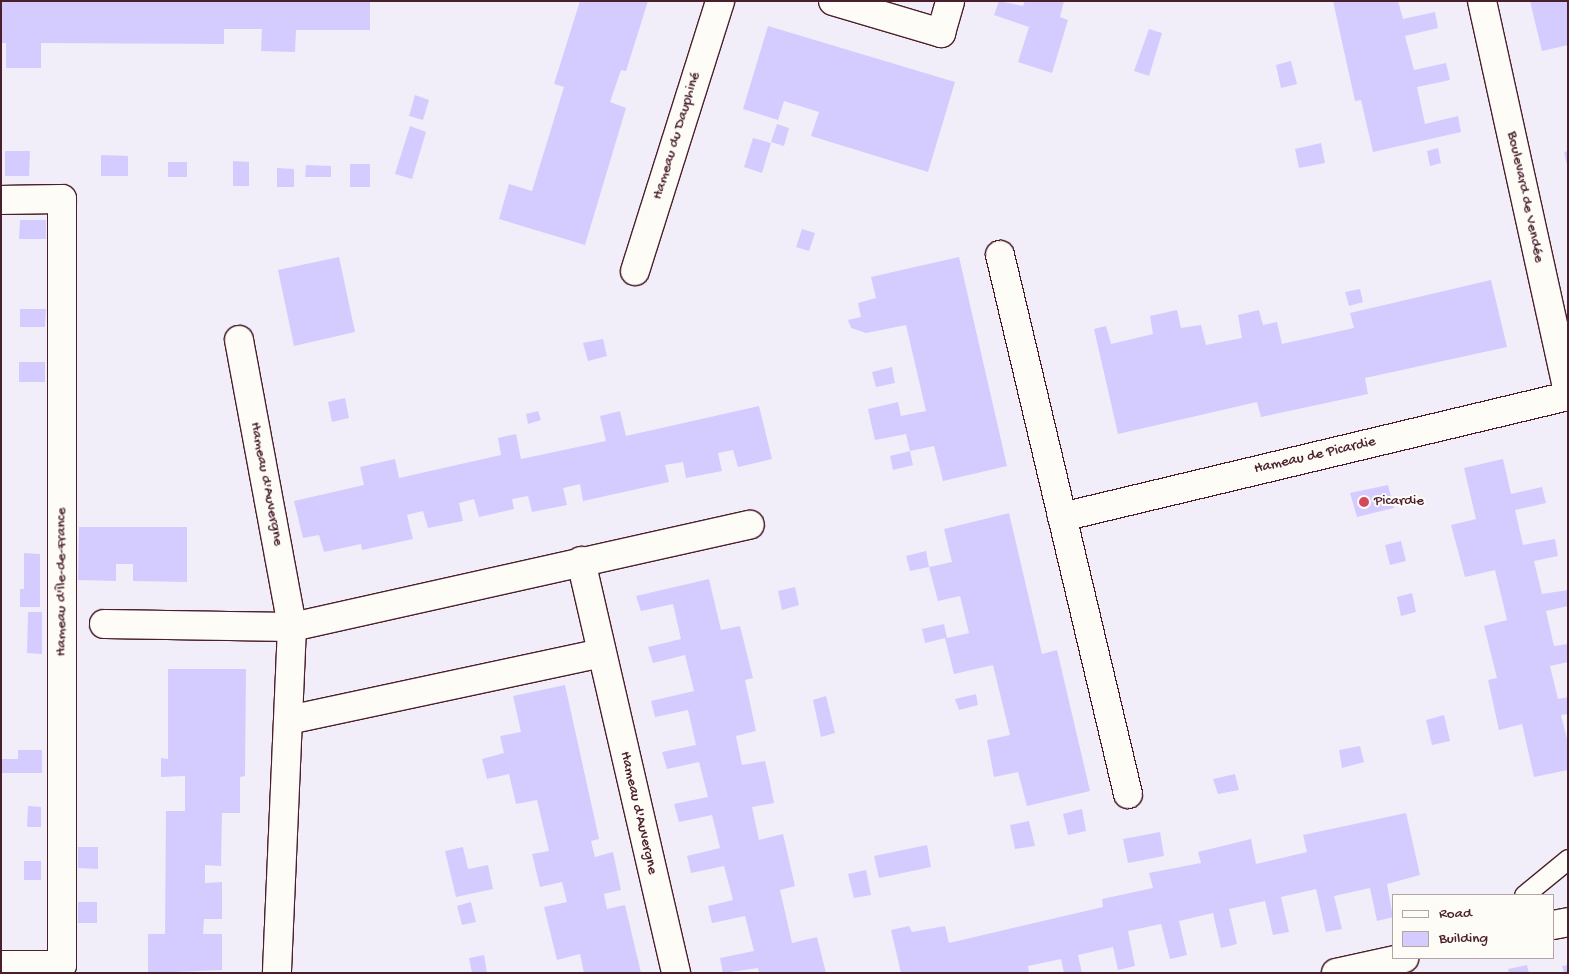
<!DOCTYPE html>
<meta charset="utf-8">
<style>
body{margin:0}
#map{position:relative;width:1569px;height:974px;overflow:hidden;background:#f1eef9;font-family:"Gochi Hand",sans-serif}
div>[style]{position:absolute}
.building>*{inset:0;background:#d4ccff}
.roads{filter:drop-shadow(1px 0 #4a1f2b) drop-shadow(-1px 0 #4a1f2b) drop-shadow(0 1px #4a1f2b) drop-shadow(0 -1px #4a1f2b)}
.lane>*{height:19px;margin:-9.5px;padding:0 9.5px;transform-origin:9.5px;border-radius:9.5px;background:#fdfcf7}
.street>*{height:28px;margin:-14px;padding:0 14px;transform-origin:14px;border-radius:14px;background:#fdfcf7}
.dots>*{width:14px;height:14px;translate:-50% -50%;box-sizing:border-box;border:2px solid #fdfcf7;border-radius:50%}
span{translate:-50% -50%;white-space:nowrap;text-align:center;line-height:1.15;-webkit-text-stroke:4px #fdfcf7;paint-order:stroke}
.street-label{font-size:15px;color:#4a1f2b}
.poi-label{font-size:15px;color:#4a1f2b}
.left{translate:0 -50%;text-align:left}
.frame{position:absolute;inset:0;border:2px solid #4a1f2b;pointer-events:none}
.legend{position:absolute;left:1392px;top:894px;width:162px;height:65px;box-sizing:border-box;background:#fdfcf7;border:1px solid #b5a4a5;margin:0;padding:6px 9px;list-style:none;font-size:15px;color:#4a1f2b}
.legend li{display:flex;align-items:center;gap:10px;height:25px}
.legend b{width:25px;border:1px solid #b5a4a5}
</style>
<div id="map">
<div class="building">
<i style="clip-path:polygon(1px 1px,370px 1px,370px 30px,296px 30px,295px 52px,261px 51px,262px 29px,224px 29px,224px 44px,41px 43px,41px 68px,6px 68px,6px 43px,1px 43px)"></i>
<i style="clip-path:polygon(580px 1px,648px 1px,626px 71px,621px 70px,610px 102px,626px 108px,585px 245px,499px 219px,509px 184px,532px 191px,564px 87px,554px 84px)"></i>
<i style="clip-path:polygon(999px 1px,1023px 6px,1025px 1px,1064px 1px,1060px 17px,1068px 20px,1052px 73px,1018px 62px,1029px 27px,994px 15px)"></i>
<i style="clip-path:polygon(1333px 1px,1398px 1px,1403px 19px,1435px 12px,1438px 28px,1405px 36px,1414px 70px,1446px 63px,1450px 80px,1417px 87px,1425px 124px,1458px 116px,1461px 132px,1373px 152px,1361px 100px,1355px 101px)"></i>
<i style="clip-path:polygon(1530px 1px,1568px 1px,1568px 45px,1542px 51px)"></i>
<i style="clip-path:polygon(768px 26px,955px 82px,928px 172px,811px 136px,819px 112px,784px 101px,778px 120px,743px 109px)"></i>
<i style="clip-path:polygon(1149px 29px,1162px 33px,1149px 76px,1134px 71px)"></i>
<i style="clip-path:polygon(1291px 61px,1297px 84px,1281px 88px,1276px 65px)"></i>
<i style="clip-path:polygon(415px 95px,429px 100px,423px 120px,409px 116px)"></i>
<i style="clip-path:polygon(777px 124px,789px 128px,784px 146px,771px 142px)"></i>
<i style="clip-path:polygon(410px 126px,426px 132px,412px 179px,395px 174px)"></i>
<i style="clip-path:polygon(753px 138px,771px 143px,762px 173px,744px 167px)"></i>
<i style="clip-path:polygon(1321px 143px,1325px 163px,1299px 168px,1295px 149px)"></i>
<i style="clip-path:polygon(1438px 148px,1441px 163px,1430px 166px,1427px 151px)"></i>
<i style="clip-path:polygon(5px 151px,30px 151px,29px 176px,5px 176px)"></i>
<i style="clip-path:polygon(1568px 151px,1568px 165px,1567px 165px,1564px 152px)"></i>
<i style="clip-path:polygon(101px 155px,128px 156px,128px 176px,101px 176px)"></i>
<i style="clip-path:polygon(233px 161px,249px 162px,249px 186px,233px 186px)"></i>
<i style="clip-path:polygon(168px 162px,187px 162px,187px 177px,168px 177px)"></i>
<i style="clip-path:polygon(350px 164px,370px 164px,370px 187px,350px 187px)"></i>
<i style="clip-path:polygon(306px 165px,331px 166px,331px 177px,305px 177px)"></i>
<i style="clip-path:polygon(277px 168px,294px 169px,294px 187px,277px 187px)"></i>
<i style="clip-path:polygon(20px 220px,46px 220px,46px 239px,19px 239px)"></i>
<i style="clip-path:polygon(802px 229px,815px 233px,809px 251px,796px 247px)"></i>
<i style="clip-path:polygon(339px 257px,355px 332px,294px 346px,278px 270px)"></i>
<i style="clip-path:polygon(959px 257px,1007px 466px,943px 481px,934px 446px,910px 451px,906px 434px,875px 440px,871px 423px,868px 409px,898px 402px,901px 416px,926px 411px,906px 325px,866px 333px,851px 328px,848px 320px,861px 317px,858px 303px,876px 298px,871px 277px)"></i>
<i style="clip-path:polygon(1491px 280px,1507px 347px,1365px 378px,1368px 394px,1261px 417px,1257px 402px,1118px 434px,1094px 329px,1106px 326px,1111px 344px,1153px 334px,1150px 316px,1177px 310px,1181px 328px,1201px 325px,1206px 345px,1242px 338px,1238px 315px,1259px 310px,1263px 325px,1277px 322px,1282px 344px,1354px 328px,1350px 313px)"></i>
<i style="clip-path:polygon(1360px 289px,1363px 302px,1349px 306px,1345px 292px)"></i>
<i style="clip-path:polygon(20px 309px,46px 309px,45px 327px,20px 327px)"></i>
<i style="clip-path:polygon(603px 339px,607px 356px,588px 361px,583px 343px)"></i>
<i style="clip-path:polygon(19px 362px,45px 362px,45px 382px,19px 382px)"></i>
<i style="clip-path:polygon(892px 367px,895px 383px,876px 387px,872px 372px)"></i>
<i style="clip-path:polygon(345px 398px,349px 418px,332px 422px,328px 402px)"></i>
<i style="clip-path:polygon(759px 406px,772px 459px,738px 467px,733px 450px,718px 453px,722px 471px,686px 478px,683px 462px,665px 465px,669px 482px,583px 501px,580px 484px,563px 488px,567px 505px,532px 512px,528px 496px,512px 499px,514px 509px,479px 517px,474px 499px,459px 503px,463px 521px,428px 528px,423px 511px,407px 515px,413px 539px,362px 550px,361px 544px,324px 552px,319px 535px,303px 538px,294px 501px,364px 485px,360px 467px,395px 459px,399px 478px,501px 455px,498px 438px,516px 434px,521px 459px,606px 441px,600px 416px,620px 411px,626px 436px)"></i>
<i style="clip-path:polygon(538px 411px,541px 420px,528px 424px,526px 414px)"></i>
<i style="clip-path:polygon(910px 451px,913px 465px,893px 470px,890px 456px)"></i>
<i style="clip-path:polygon(1503px 459px,1511px 494px,1542px 487px,1546px 503px,1515px 510px,1523px 545px,1555px 539px,1558px 556px,1534px 561px,1542px 594px,1568px 590px,1568px 606px,1546px 611px,1554px 646px,1568px 644px,1568px 662px,1550px 666px,1558px 699px,1568px 697px,1568px 714px,1561px 715px,1568px 743px,1568px 770px,1534px 777px,1522px 724px,1499px 730px,1488px 680px,1497px 678px,1484px 626px,1507px 620px,1495px 570px,1465px 577px,1451px 525px,1476px 519px,1464px 468px)"></i>
<i style="clip-path:polygon(1388px 485px,1394px 508px,1357px 517px,1350px 493px)"></i>
<i style="clip-path:polygon(1009px 513px,1042px 654px,1057px 650px,1090px 791px,1027px 806px,1018px 772px,994px 777px,987px 740px,1010px 735px,993px 665px,954px 674px,945px 638px,925px 643px,922px 629px,944px 624px,947px 638px,969px 633px,960px 596px,938px 601px,929px 567px,952px 562px,944px 529px)"></i>
<i style="clip-path:polygon(79px 527px,187px 527px,187px 582px,133px 581px,133px 564px,116px 564px,116px 581px,78px 580px)"></i>
<i style="clip-path:polygon(1401px 541px,1406px 561px,1390px 565px,1385px 545px)"></i>
<i style="clip-path:polygon(926px 551px,929px 567px,910px 571px,906px 556px)"></i>
<i style="clip-path:polygon(24px 553px,40px 554px,40px 607px,20px 607px,20px 589px,24px 589px)"></i>
<i style="clip-path:polygon(709px 579px,721px 630px,740px 626px,753px 678px,745px 680px,756px 731px,736px 736px,742px 765px,765px 761px,770px 783px,774px 803px,752px 807px,759px 840px,783px 834px,795px 886px,780px 890px,792px 943px,817px 937px,826px 973px,759px 973px,758px 968px,723px 973px,720px 958px,754px 951px,745px 916px,712px 923px,708px 906px,733px 900px,724px 866px,691px 873px,687px 856px,720px 848px,712px 815px,679px 822px,674px 804px,708px 797px,699px 762px,667px 769px,662px 752px,696px 745px,688px 710px,655px 717px,651px 701px,694px 691px,685px 655px,653px 663px,648px 647px,681px 639px,673px 604px,641px 611px,636px 596px)"></i>
<i style="clip-path:polygon(795px 587px,799px 605px,782px 610px,778px 591px)"></i>
<i style="clip-path:polygon(1412px 593px,1416px 612px,1401px 616px,1397px 597px)"></i>
<i style="clip-path:polygon(28px 612px,42px 612px,42px 654px,27px 653px)"></i>
<i style="clip-path:polygon(168px 669px,246px 669px,245px 776px,240px 777px,240px 813px,222px 813px,221px 866px,205px 865px,205px 883px,222px 882px,222px 919px,204px 919px,203px 934px,222px 934px,222px 970px,148px 973px,148px 934px,165px 934px,166px 811px,185px 811px,185px 776px,161px 777px,161px 758px,168px 759px)"></i>
<i style="clip-path:polygon(565px 685px,599px 839px,591px 841px,595px 857px,613px 852px,621px 890px,604px 894px,607px 909px,625px 905px,641px 973px,584px 973px,580px 954px,557px 960px,544px 907px,567px 902px,562px 882px,540px 887px,532px 854px,549px 851px,537px 800px,516px 804px,509px 774px,487px 779px,482px 759px,504px 753px,500px 736px,521px 732px,513px 696px)"></i>
<i style="clip-path:polygon(976px 694px,978px 705px,959px 710px,955px 699px)"></i>
<i style="clip-path:polygon(826px 696px,835px 733px,821px 737px,813px 700px)"></i>
<i style="clip-path:polygon(1444px 715px,1450px 741px,1432px 745px,1426px 720px)"></i>
<i style="clip-path:polygon(1360px 746px,1364px 762px,1342px 768px,1339px 750px)"></i>
<i style="clip-path:polygon(18px 750px,42px 750px,42px 773px,1px 773px,1px 759px,18px 759px)"></i>
<i style="clip-path:polygon(1235px 774px,1239px 790px,1218px 794px,1213px 779px)"></i>
<i style="clip-path:polygon(28px 806px,41px 807px,41px 827px,27px 827px)"></i>
<i style="clip-path:polygon(1082px 809px,1086px 831px,1068px 835px,1063px 814px)"></i>
<i style="clip-path:polygon(1406px 813px,1420px 875px,1387px 884px,1393px 917px,1377px 921px,1370px 888px,1334px 896px,1342px 929px,1326px 932px,1316px 889px,1281px 897px,1289px 932px,1273px 935px,1265px 901px,1229px 909px,1237px 944px,1221px 948px,1213px 913px,1179px 921px,1187px 955px,1170px 959px,1161px 924px,1128px 931px,1135px 966px,1118px 970px,1113px 947px,1078px 955px,1082px 973px,1064px 973px,1061px 959px,1028px 966px,1029px 973px,901px 973px,891px 930px,909px 926px,912px 932px,945px 926px,949px 943px,1103px 907px,1102px 899px,1153px 888px,1149px 873px,1201px 863px,1198px 852px,1251px 839px,1256px 864px,1307px 852px,1303px 835px)"></i>
<i style="clip-path:polygon(1029px 821px,1035px 846px,1015px 849px,1010px 825px)"></i>
<i style="clip-path:polygon(1160px 832px,1164px 856px,1128px 863px,1123px 839px)"></i>
<i style="clip-path:polygon(927px 845px,931px 867px,879px 878px,874px 856px)"></i>
<i style="clip-path:polygon(78px 847px,98px 847px,98px 869px,78px 868px)"></i>
<i style="clip-path:polygon(463px 847px,468px 869px,488px 865px,493px 889px,456px 897px,445px 851px)"></i>
<i style="clip-path:polygon(24px 861px,41px 861px,41px 880px,24px 880px)"></i>
<i style="clip-path:polygon(866px 870px,871px 895px,854px 898px,848px 874px)"></i>
<i style="clip-path:polygon(78px 902px,97px 902px,97px 923px,78px 923px)"></i>
<i style="clip-path:polygon(471px 902px,476px 922px,462px 925px,457px 906px)"></i>
<i style="clip-path:polygon(484px 955px,487px 973px,472px 973px,469px 958px)"></i>
<i style="clip-path:polygon(1527px 965px,1529px 973px,1509px 973px,1508px 969px)"></i>
<i style="clip-path:polygon(1568px 965px,1568px 973px,1564px 973px,1562px 966px)"></i>
</div>
<div class="roads">
<div class="lane">
<i style="left:1524px;top:895px;width:57px;rotate:-39.3deg"></i>
</div>
<div class="street">
<i style="left:833px;top:1px;width:113px;rotate:16.5deg"></i>
<i style="left:941px;top:33px;width:33px;rotate:-74deg"></i>
<i style="left:1482px;top:1px;width:401px;rotate:77.6deg"></i>
<i style="left:1px;top:200px;width:61px;rotate:-0.9deg"></i>
<i style="left:62px;top:199px;width:766px;rotate:90deg"></i>
<i style="left:62px;top:965px;width:61px;rotate:180deg"></i>
<i style="left:1000px;top:255px;width:554px;rotate:76.64deg"></i>
<i style="left:635px;top:271px;width:283px;rotate:-72.5deg"></i>
<i style="left:239px;top:340px;width:292px;rotate:79.5deg"></i>
<i style="left:292px;top:627px;width:346px;rotate:92.5deg"></i>
<i style="left:1062px;top:517px;width:520px;rotate:-13.45deg"></i>
<i style="left:581px;top:561px;width:423px;rotate:77deg"></i>
<i style="left:104px;top:624px;width:188px;rotate:0.9deg"></i>
<i style="left:292px;top:627px;width:469px;rotate:-12.6deg"></i>
<i style="left:289px;top:720px;width:319px;rotate:-12.1deg"></i>
<i style="left:1553px;top:925px;width:15px;rotate:-11deg"></i>
<i style="left:1336px;top:973px;width:70px;rotate:-12.4deg"></i>
</div>
</div>
<div class="dots">
<i style="left:1364px;top:502px;background:#d1495b"></i>
</div>
<div class="street-label">
<span style="left:677px;top:136px;rotate:-73deg">Hameau du Dauphiné</span>
<span style="left:1525px;top:197px;rotate:78deg">Boulevard de Vendée</span>
<span style="left:1315px;top:456px;rotate:-13deg">Hameau de Picardie</span>
<span style="left:266px;top:484px;rotate:79deg">Hameau d'Auvergne</span>
<span style="left:62px;top:582px;rotate:-90deg">Hameau d'Île-de-France</span>
<span style="left:638px;top:813px;rotate:77deg">Hameau d'Auvergne</span>
</div>
<div class="poi-label">
<span class="left" style="left:1374px;top:502px">Picardie</span>
</div>
<div class="frame"></div>
<ul class="legend">
<li><b style="height:6px;background:#fdfcf7"></b>Road</li>
<li><b style="height:14px;background:#d4ccff"></b>Building</li>
</ul>
</div>
